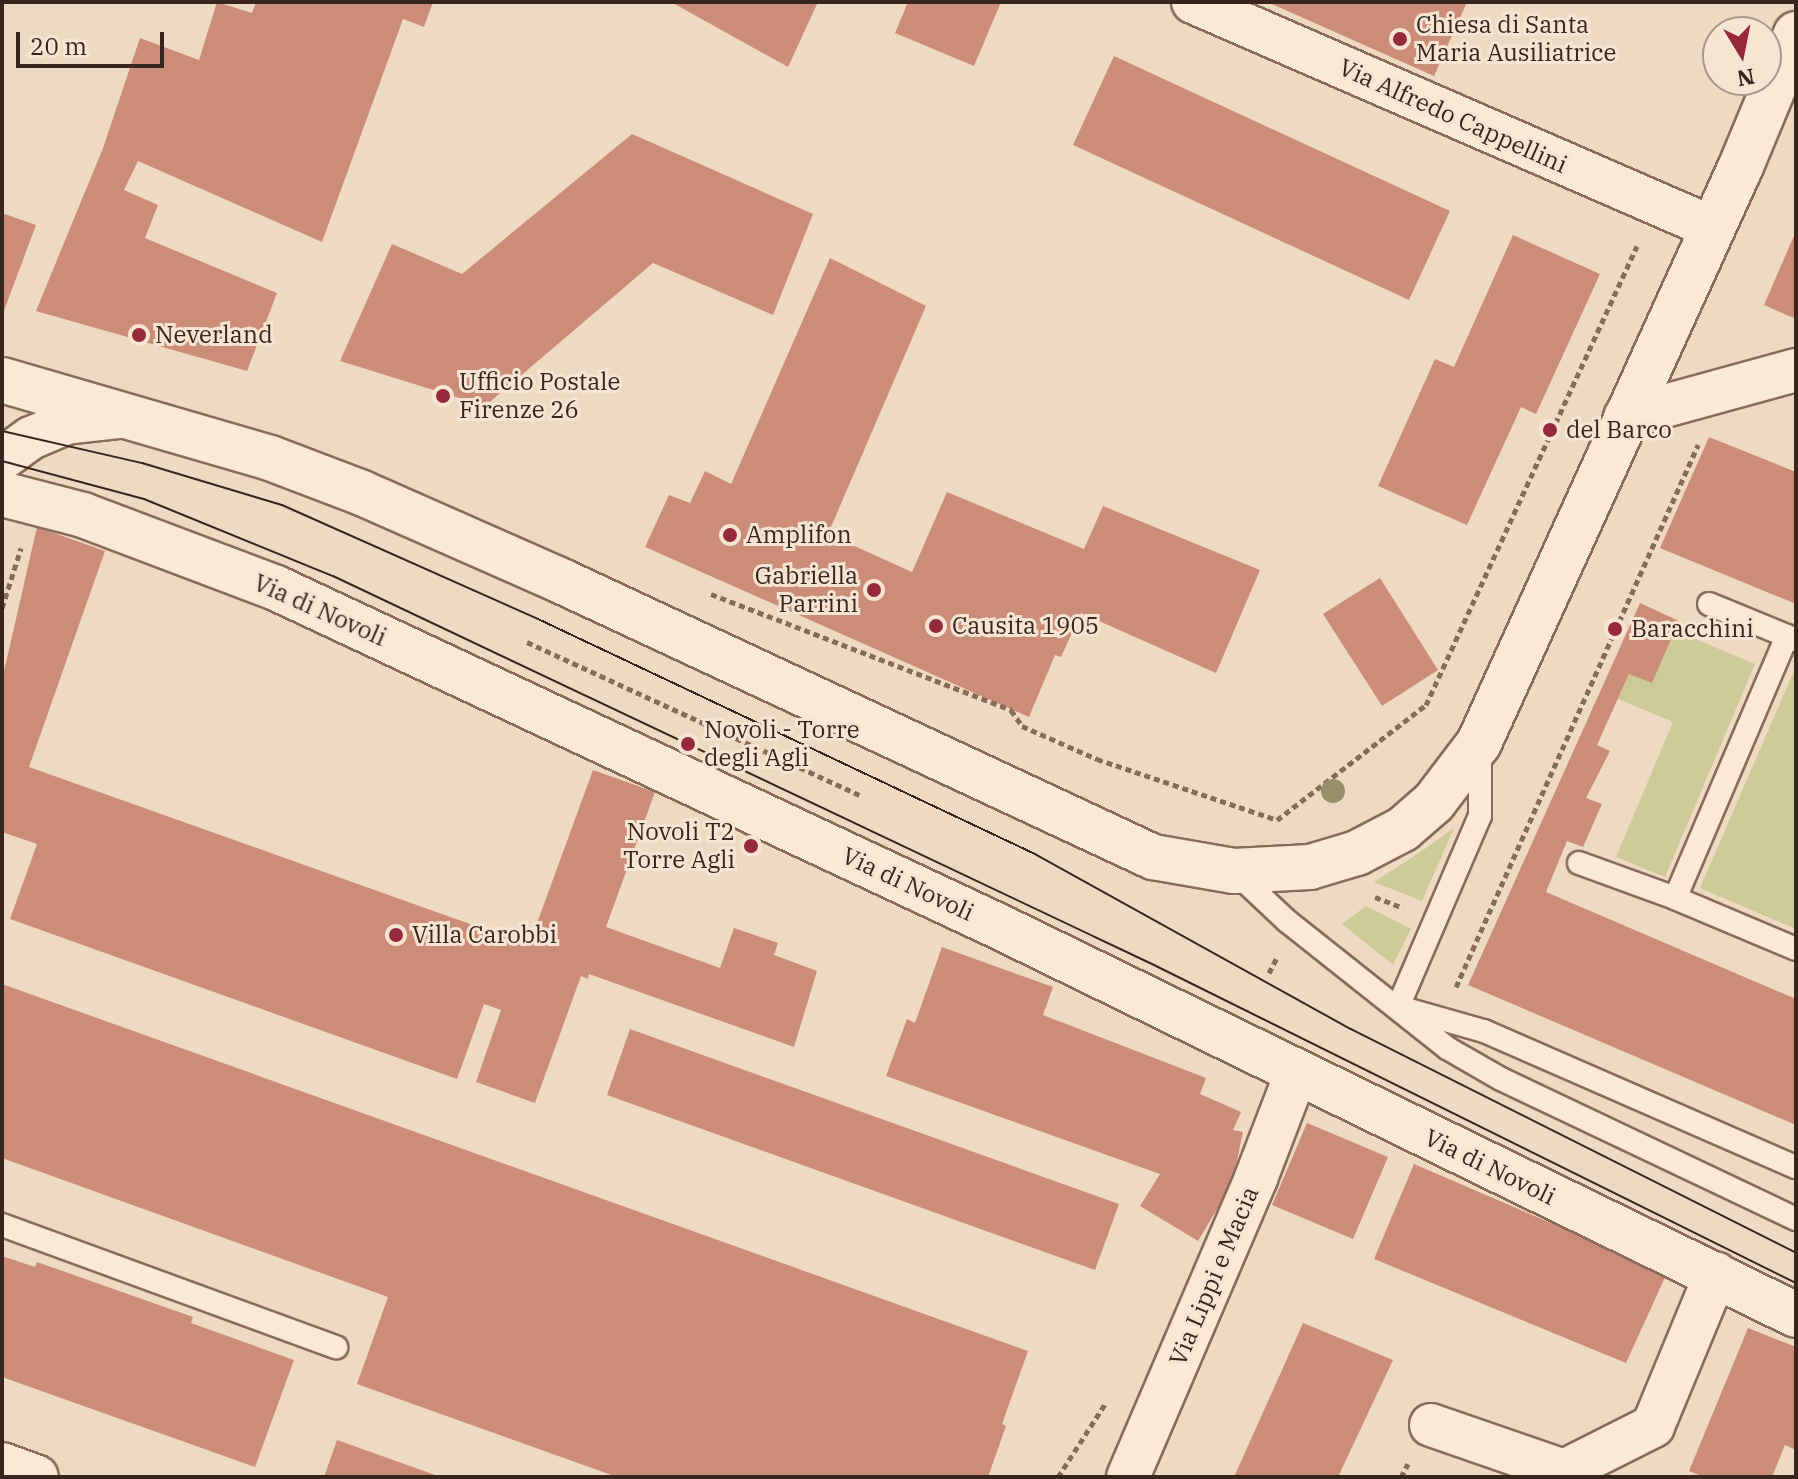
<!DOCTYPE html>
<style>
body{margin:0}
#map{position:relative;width:1798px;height:1479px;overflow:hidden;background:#eedac2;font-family:"IBM Plex Serif",serif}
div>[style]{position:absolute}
.green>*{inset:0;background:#ccca96}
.building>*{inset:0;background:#cc8d78}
.path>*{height:5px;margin-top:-2.5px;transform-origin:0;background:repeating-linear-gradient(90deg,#886b59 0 6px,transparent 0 10px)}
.roads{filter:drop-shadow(2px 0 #886b59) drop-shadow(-2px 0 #886b59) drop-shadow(0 2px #886b59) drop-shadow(0 -2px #886b59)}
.service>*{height:22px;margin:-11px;padding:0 11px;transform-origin:11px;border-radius:11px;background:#f9e9d6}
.minor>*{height:42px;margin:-21px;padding:0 21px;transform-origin:21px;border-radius:21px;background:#f9e9d6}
.tertiary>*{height:44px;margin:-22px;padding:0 22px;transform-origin:22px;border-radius:22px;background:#f9e9d6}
.tram>*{height:2px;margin:-1px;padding:0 1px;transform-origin:1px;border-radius:1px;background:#38261e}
.trees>*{width:24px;height:24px;margin:-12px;border-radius:50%;background:#97906b}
.dots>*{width:22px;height:22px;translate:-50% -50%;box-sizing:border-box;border:4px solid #f5e5d2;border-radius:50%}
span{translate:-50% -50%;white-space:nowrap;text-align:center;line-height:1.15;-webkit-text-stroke:6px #f5e5d2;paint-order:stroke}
.poi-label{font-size:24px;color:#38261e}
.left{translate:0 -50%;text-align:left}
.right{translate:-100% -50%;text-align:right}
.street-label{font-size:24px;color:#38261e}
.frame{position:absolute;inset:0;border:4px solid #38261e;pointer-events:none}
.north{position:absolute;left:1702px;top:16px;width:80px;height:80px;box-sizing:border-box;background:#f5e5d2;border:2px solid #a9998a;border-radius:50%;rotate:170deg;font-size:22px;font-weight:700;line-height:32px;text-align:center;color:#38261e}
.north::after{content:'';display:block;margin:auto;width:28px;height:36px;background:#97293c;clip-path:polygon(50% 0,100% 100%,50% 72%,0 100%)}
.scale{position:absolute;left:16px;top:32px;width:148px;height:36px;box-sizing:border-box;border:4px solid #38261e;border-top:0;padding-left:10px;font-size:24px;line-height:28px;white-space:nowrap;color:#38261e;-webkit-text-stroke:6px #f5e5d2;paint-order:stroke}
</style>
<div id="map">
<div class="green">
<i style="clip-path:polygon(1674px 630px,1755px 664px,1665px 877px,1616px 857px,1673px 722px,1618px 699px,1629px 674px)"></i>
<i style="clip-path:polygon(1794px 671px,1796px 671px,1796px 929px,1700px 888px)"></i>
<i style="clip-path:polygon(1454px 828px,1422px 901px,1374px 882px,1422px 851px)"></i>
<i style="clip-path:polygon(1366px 906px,1411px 929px,1393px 965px,1342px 924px)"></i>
</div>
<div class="building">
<i style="clip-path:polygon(217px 2px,252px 13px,256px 2px,433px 2px,424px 27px,403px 19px,322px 242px,138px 161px,124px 190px,158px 205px,145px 238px,277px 293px,247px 371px,36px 311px,103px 148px,140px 38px,199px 60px)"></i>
<i style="clip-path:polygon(671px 2px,818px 2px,788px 67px)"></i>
<i style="clip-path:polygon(908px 2px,1001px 2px,974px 66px,895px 33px)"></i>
<i style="clip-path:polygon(1267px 2px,1467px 2px,1434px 76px)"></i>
<i style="clip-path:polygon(1114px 56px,1450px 211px,1409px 300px,1073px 145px)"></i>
<i style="clip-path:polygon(632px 134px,813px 214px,773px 315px,653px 263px,485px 406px,340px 361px,392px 244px,462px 274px)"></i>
<i style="clip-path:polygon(2px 213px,36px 225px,2px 316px)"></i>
<i style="clip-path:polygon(1796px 231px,1796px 319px,1764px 305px)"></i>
<i style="clip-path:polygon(1513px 235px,1600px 274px,1536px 414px,1521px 407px,1467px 525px,1378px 486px,1435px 359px,1454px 367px)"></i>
<i style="clip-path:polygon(830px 258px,926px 306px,828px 534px,912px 572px,947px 492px,1084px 549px,1103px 506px,1260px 570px,1216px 673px,1081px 613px,1061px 657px,1055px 655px,1029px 717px,645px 547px,669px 495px,690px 503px,705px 471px,731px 484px)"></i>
<i style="clip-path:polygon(1709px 437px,1796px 472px,1796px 604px,1660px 548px)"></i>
<i style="clip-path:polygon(37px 527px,105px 551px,29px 767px,529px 945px,593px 770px,655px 792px,606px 927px,720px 968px,734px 928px,778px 943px,774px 955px,817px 971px,794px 1047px,589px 974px,588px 979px,581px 976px,535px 1103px,476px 1082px,501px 1010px,484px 1004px,457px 1079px,10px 919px,37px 844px,2px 832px,2px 680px)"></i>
<i style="clip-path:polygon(1380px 578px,1438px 670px,1382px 706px,1323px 614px)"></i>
<i style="clip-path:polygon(1640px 603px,1679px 621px,1652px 683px,1629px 674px,1597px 745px,1610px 751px,1586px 798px,1602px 804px,1583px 847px,1567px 841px,1546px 892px,1796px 999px,1796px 1125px,1468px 985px)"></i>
<i style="clip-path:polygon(942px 947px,1053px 987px,1043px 1015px,1206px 1078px,1200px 1094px,1241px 1112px,1233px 1130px,1243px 1132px,1232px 1184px,1198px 1241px,1140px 1206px,1160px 1174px,886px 1076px,907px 1019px,915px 1023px)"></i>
<i style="clip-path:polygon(2px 984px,1028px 1351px,1002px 1424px,1006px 1426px,988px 1477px,617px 1477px,357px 1384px,388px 1297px,2px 1158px)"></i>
<i style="clip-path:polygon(630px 1029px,1119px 1204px,1095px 1270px,607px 1095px)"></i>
<i style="clip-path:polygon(1307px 1123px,1388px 1157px,1353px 1239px,1272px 1205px)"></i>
<i style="clip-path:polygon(1414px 1164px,1667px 1273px,1626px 1363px,1374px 1259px)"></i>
<i style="clip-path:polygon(2px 1256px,35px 1267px,37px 1262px,193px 1317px,191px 1323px,294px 1360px,255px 1467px,2px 1377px)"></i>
<i style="clip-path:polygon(1303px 1323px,1393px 1360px,1338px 1477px,1234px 1477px)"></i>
<i style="clip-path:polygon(1748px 1328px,1796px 1347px,1796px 1450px,1785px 1445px,1772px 1477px,1704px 1477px,1689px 1471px)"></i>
<i style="clip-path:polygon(337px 1440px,441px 1477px,324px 1477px)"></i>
</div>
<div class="path">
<i style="left:711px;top:594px;width:322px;rotate:21.1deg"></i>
<i style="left:1011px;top:710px;width:19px;rotate:55deg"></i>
<i style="left:1022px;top:726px;width:82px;rotate:23.7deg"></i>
<i style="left:1097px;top:759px;width:190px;rotate:18.7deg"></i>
<i style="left:1277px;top:820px;width:188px;rotate:-37.7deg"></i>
<i style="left:1426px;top:705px;width:505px;rotate:-65.31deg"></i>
<i style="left:2px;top:608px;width:63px;rotate:-72.4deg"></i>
<i style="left:527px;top:642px;width:366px;rotate:24.7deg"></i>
<i style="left:1375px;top:897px;width:30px;rotate:21deg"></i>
<i style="left:1269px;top:973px;width:16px;rotate:-63deg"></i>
<i style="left:1456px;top:987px;width:594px;rotate:-65.94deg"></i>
<i style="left:1058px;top:1477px;width:87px;rotate:-57.2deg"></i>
<i style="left:1401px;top:1477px;width:15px;rotate:-62deg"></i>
</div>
<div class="roads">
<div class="service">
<i style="left:1709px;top:604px;width:84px;rotate:22.3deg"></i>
<i style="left:1796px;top:640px;width:10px;rotate:-156deg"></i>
<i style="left:1787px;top:636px;width:285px;rotate:113.1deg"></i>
<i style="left:1675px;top:898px;width:131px;rotate:22.9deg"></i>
<i style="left:1579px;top:863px;width:102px;rotate:20deg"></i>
<i style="left:1235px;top:872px;width:71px;rotate:43.3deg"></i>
<i style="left:1287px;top:921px;width:204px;rotate:38.4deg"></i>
<i style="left:1447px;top:1048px;width:62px;rotate:29.9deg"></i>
<i style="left:1501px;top:1079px;width:327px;rotate:25.4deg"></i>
<i style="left:1398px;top:1007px;width:208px;rotate:-66.8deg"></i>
<i style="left:1480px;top:816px;width:70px;rotate:-90deg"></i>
<i style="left:1399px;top:1007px;width:88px;rotate:15.8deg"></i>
<i style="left:1484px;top:1031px;width:340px;rotate:23.6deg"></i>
<i style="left:2px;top:1225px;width:356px;rotate:20.1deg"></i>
</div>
<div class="minor">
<i style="left:1193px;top:2px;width:567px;rotate:23.49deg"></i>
<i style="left:1625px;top:417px;width:177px;rotate:-15.4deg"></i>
<i style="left:2px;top:459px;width:36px;rotate:-36deg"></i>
<i style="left:31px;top:438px;width:38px;rotate:-23deg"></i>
<i style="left:66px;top:423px;width:61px;rotate:-6.5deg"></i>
<i style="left:1431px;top:1425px;width:141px;rotate:19.1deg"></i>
<i style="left:1564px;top:1471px;width:100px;rotate:-26.8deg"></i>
<i style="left:1653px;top:1426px;width:165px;rotate:-67.5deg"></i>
<i style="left:2px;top:1464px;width:37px;rotate:20deg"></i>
<i style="left:1128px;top:1477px;width:325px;rotate:-66.8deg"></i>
<i style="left:1256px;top:1178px;width:111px;rotate:-69deg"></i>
</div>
<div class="tertiary">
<i style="left:2px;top:380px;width:279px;rotate:16.2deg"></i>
<i style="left:270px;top:458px;width:98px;rotate:20.8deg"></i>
<i style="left:362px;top:493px;width:213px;rotate:23.8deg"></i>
<i style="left:557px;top:579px;width:658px;rotate:25.01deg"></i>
<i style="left:1153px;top:857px;width:82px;rotate:9.8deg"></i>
<i style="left:1234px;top:871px;width:76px;rotate:-3deg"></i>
<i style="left:1310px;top:867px;width:49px;rotate:-16.6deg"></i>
<i style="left:1357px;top:853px;width:52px;rotate:-27.6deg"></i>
<i style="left:1403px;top:829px;width:41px;rotate:-41.1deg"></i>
<i style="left:1434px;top:802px;width:74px;rotate:-52.7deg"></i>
<i style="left:1479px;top:743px;width:634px;rotate:-65.58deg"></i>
<i style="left:1741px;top:166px;width:143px;rotate:-67.4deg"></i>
<i style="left:2px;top:494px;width:84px;rotate:14.5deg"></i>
<i style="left:83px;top:515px;width:206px;rotate:20.7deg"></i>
<i style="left:276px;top:588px;width:802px;rotate:25.09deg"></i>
<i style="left:1002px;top:928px;width:883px;rotate:25.98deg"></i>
</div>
</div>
<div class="tram">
<i style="left:2px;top:431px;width:144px;rotate:12.9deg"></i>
<i style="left:142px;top:463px;width:146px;rotate:16.7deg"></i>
<i style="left:282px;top:505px;width:280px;rotate:24deg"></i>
<i style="left:538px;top:619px;width:550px;rotate:25.31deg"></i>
<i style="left:1035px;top:854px;width:361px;rotate:29deg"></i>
<i style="left:1351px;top:1029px;width:498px;rotate:26.7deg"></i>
<i style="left:2px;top:461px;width:147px;rotate:15deg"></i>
<i style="left:144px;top:499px;width:204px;rotate:22.2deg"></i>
<i style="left:333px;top:576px;width:908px;rotate:25.35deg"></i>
<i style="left:1154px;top:965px;width:716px;rotate:26.35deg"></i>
</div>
<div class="trees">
<i style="left:1333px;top:791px"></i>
</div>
<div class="dots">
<i style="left:1400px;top:39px;background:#97293c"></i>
<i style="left:139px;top:335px;background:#97293c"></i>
<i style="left:443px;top:396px;background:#97293c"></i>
<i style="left:1550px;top:430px;background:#97293c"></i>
<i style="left:730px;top:535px;background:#97293c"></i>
<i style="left:874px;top:590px;background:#97293c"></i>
<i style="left:936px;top:626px;background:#97293c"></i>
<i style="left:1615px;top:629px;background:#97293c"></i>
<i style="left:688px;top:744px;background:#97293c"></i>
<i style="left:751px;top:846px;background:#97293c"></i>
<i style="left:396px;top:935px;background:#97293c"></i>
</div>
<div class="poi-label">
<span class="left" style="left:1416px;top:39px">Chiesa di Santa<br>Maria Ausiliatrice</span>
<span class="left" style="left:155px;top:335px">Neverland</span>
<span class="left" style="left:459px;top:396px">Ufficio Postale<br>Firenze 26</span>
<span class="left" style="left:1566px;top:430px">del Barco</span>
<span class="left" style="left:746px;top:535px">Amplifon</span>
<span class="right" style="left:858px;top:590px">Gabriella<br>Parrini</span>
<span class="left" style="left:952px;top:626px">Causita 1905</span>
<span class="left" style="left:1631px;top:629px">Baracchini</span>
<span class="left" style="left:704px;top:744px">Novoli - Torre<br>degli Agli</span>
<span class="right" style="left:735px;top:846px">Novoli T2<br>Torre Agli</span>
<span class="left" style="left:412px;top:935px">Villa Carobbi</span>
</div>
<div class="street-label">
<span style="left:1453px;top:116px;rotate:24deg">Via Alfredo Cappellini</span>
<span style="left:320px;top:610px;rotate:24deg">Via di Novoli</span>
<span style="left:908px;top:884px;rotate:25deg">Via di Novoli</span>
<span style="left:1490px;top:1167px;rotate:26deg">Via di Novoli</span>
<span style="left:1214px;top:1276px;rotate:-67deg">Via Lippi e Macia</span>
</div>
<div class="frame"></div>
<div class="north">N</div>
<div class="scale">20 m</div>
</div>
